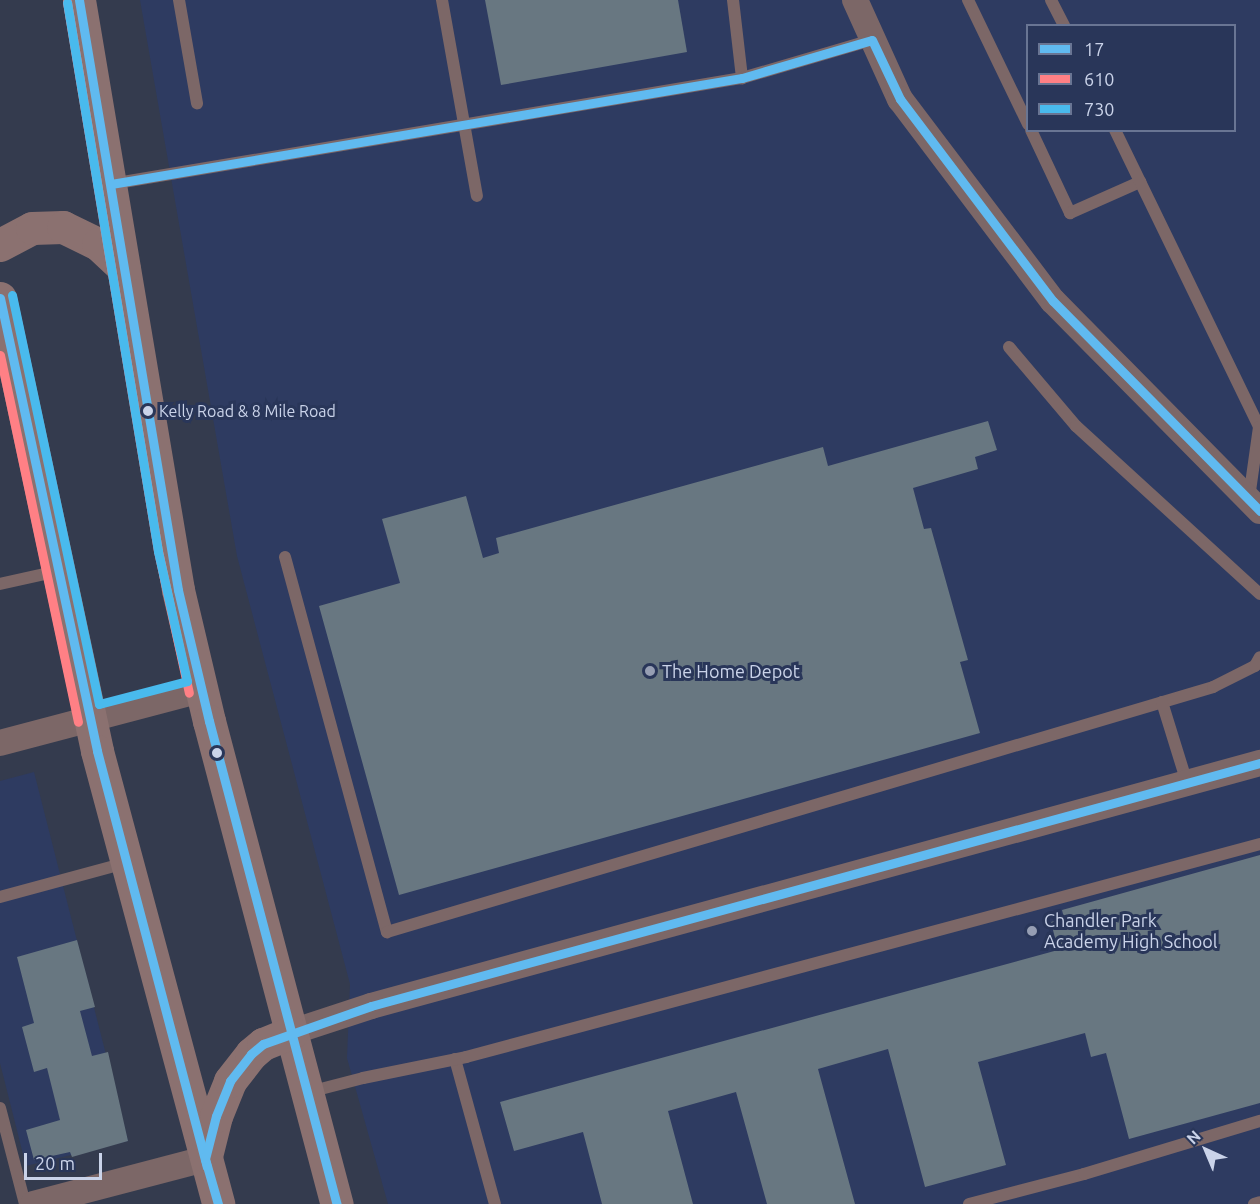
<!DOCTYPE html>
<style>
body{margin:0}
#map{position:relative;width:1260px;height:1204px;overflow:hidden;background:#343b4e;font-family:Ubuntu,sans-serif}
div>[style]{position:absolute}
.built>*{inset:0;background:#2e3b61}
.building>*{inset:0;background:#687781}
.lane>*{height:12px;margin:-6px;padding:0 6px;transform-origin:6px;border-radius:6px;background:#7c6767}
.street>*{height:26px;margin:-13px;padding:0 13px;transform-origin:13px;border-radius:13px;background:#7c6767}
.secondary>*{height:33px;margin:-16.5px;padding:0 16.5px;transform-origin:16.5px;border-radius:16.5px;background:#8b7170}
.bus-1>*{height:9px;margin:-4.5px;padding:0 4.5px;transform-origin:4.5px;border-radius:4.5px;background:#60baf0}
.bus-2>*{height:9px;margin:-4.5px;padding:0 4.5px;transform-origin:4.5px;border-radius:4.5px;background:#ff8085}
.bus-3>*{height:9px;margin:-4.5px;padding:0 4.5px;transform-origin:4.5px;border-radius:4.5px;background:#49baed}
.dots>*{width:16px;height:16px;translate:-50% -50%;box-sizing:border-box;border:3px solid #293659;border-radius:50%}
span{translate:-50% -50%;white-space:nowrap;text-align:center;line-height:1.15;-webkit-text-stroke:6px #293659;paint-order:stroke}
.bus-label{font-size:16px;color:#cad3e9}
.left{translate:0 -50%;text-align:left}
.poi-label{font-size:18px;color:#cad3e9}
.legend{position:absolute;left:1026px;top:24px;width:210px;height:108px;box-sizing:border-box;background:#293659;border:2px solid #697593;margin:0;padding:8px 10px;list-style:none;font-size:18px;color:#cad3e9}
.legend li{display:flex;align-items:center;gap:12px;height:30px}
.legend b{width:30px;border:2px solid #697593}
.north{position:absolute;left:1176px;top:1120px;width:60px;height:60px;-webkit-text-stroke:4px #293659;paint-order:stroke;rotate:316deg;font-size:16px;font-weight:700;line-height:24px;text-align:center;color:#cad3e9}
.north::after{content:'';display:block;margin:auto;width:21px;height:27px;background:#cad3e9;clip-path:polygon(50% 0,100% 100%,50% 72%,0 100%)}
.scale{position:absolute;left:24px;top:1153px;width:78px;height:27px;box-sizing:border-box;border:3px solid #cad3e9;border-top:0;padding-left:8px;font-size:18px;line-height:21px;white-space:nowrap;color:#cad3e9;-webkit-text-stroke:4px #293659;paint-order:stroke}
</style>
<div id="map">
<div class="built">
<i style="clip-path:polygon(evenodd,140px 0,1260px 0,1260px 1204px,388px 1204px,347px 1058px,350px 984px,237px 556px,140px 0,1028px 26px,1234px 26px,1234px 130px,1028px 130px,1028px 26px)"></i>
<i style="clip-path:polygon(34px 772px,128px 1141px,26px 1166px,0 1063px,0 781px)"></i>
</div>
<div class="building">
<i style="clip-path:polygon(485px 0,678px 0,687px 52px,501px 85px)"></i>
<i style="clip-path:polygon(988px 421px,997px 450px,975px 457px,978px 469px,913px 488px,924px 529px,931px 528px,968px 660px,960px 662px,980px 733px,399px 895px,319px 606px,400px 583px,382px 519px,466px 496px,483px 558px,499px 553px,496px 538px,823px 447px,828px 466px)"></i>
<i style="clip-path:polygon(1260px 855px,1260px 1103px,1129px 1139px,1106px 1053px,1091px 1057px,1085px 1033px,978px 1062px,1006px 1165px,925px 1187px,888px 1049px,818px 1069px,855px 1204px,767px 1204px,736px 1092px,668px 1111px,693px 1204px,602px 1204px,583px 1132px,514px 1151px,500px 1102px,1058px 950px,1051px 922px,1064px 918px,1062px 910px)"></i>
<i style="clip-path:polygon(77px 940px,95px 1007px,80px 1011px,92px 1056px,108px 1052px,128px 1141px,72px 1157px,70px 1152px,34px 1160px,26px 1130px,60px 1120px,47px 1068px,34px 1072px,22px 1027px,34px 1023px,17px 957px)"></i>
</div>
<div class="lane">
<i style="left:179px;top:0;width:105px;rotate:80.1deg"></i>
<i style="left:442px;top:0;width:199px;rotate:79.9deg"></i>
<i style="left:733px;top:0;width:79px;rotate:83.4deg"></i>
<i style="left:968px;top:0;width:138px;rotate:64.2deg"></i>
<i style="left:1051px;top:0;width:29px;rotate:63deg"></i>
<i style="left:1031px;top:130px;width:92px;rotate:64.8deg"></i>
<i style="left:1070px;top:213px;width:77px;rotate:-23.9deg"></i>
<i style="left:1115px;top:130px;width:330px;rotate:64.1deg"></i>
<i style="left:1259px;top:427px;width:72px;rotate:98deg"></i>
<i style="left:111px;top:184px;width:640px;rotate:-9.54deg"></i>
<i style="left:742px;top:78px;width:135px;rotate:-16.3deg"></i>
<i style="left:1009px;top:347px;width:104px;rotate:49.7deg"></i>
<i style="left:1076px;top:426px;width:249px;rotate:42.4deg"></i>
<i style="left:285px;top:557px;width:389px;rotate:74.8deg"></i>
<i style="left:387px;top:932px;width:862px;rotate:-16.52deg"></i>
<i style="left:1213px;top:687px;width:47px;rotate:-26.6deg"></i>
<i style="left:1255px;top:666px;width:10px;rotate:-61deg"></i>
<i style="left:0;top:584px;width:59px;rotate:-12.6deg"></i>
<i style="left:1162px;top:702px;width:85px;rotate:72.8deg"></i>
<i style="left:0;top:897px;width:130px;rotate:-15.2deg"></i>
<i style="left:455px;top:1059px;width:150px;rotate:74.6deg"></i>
<i style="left:309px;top:1092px;width:56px;rotate:-14.5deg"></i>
<i style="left:363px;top:1078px;width:105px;rotate:-11.5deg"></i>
<i style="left:466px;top:1057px;width:822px;rotate:-15.02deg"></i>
<i style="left:0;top:1108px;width:99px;rotate:75.4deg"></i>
<i style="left:969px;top:1204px;width:119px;rotate:-14.6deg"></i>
<i style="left:1084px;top:1174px;width:184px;rotate:-16.8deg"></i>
<i style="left:1254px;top:1204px;width:6px;rotate:-18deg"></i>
</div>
<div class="street">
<i style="left:855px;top:0;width:109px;rotate:65.6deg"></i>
<i style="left:900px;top:99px;width:253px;rotate:52.9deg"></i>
<i style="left:1053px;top:301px;width:295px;rotate:45.4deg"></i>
<i style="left:0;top:743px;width:208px;rotate:-14.8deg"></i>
<i style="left:292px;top:1032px;width:83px;rotate:-18.2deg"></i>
<i style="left:371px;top:1006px;width:922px;rotate:-15.29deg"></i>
<i style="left:33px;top:1204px;width:178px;rotate:-14.7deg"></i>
</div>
<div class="secondary">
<i style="left:79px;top:0;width:598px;rotate:80.47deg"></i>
<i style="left:178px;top:590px;width:135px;rotate:76.7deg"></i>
<i style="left:209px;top:721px;width:500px;rotate:75.2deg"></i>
<i style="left:0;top:245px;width:36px;rotate:-28deg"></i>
<i style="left:32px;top:228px;width:31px;rotate:-2deg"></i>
<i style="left:63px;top:227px;width:39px;rotate:26deg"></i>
<i style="left:98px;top:244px;width:35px;rotate:43deg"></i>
<i style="left:0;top:298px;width:463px;rotate:77.9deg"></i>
<i style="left:97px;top:751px;width:469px;rotate:75deg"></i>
<i style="left:206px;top:1156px;width:41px;rotate:-76deg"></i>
<i style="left:216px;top:1116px;width:38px;rotate:-68deg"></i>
<i style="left:230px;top:1081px;width:34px;rotate:-52deg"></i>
<i style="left:251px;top:1054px;width:16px;rotate:-40deg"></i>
<i style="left:263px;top:1044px;width:31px;rotate:-22deg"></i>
</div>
<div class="bus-1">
<i style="left:79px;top:0;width:598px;rotate:80.47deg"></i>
<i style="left:178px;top:590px;width:135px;rotate:76.7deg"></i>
<i style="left:209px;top:721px;width:500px;rotate:75.2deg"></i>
<i style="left:111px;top:184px;width:640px;rotate:-9.54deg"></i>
<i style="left:742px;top:78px;width:135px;rotate:-16.3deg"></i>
<i style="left:872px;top:40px;width:65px;rotate:64.6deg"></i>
<i style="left:900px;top:99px;width:253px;rotate:52.9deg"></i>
<i style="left:1053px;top:301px;width:295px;rotate:45.4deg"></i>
<i style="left:0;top:298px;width:463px;rotate:77.9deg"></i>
<i style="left:97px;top:751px;width:430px;rotate:75.2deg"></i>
<i style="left:218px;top:1204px;width:47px;rotate:-106.1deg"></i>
<i style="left:205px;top:1159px;width:44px;rotate:-75.7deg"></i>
<i style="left:216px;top:1116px;width:38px;rotate:-68deg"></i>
<i style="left:230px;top:1081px;width:34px;rotate:-52deg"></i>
<i style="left:251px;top:1054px;width:16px;rotate:-40deg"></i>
<i style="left:263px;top:1044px;width:114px;rotate:-19.4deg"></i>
<i style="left:371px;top:1006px;width:922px;rotate:-15.29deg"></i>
</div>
<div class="bus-2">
<i style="left:67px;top:2px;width:556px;rotate:80.59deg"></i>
<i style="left:158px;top:551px;width:145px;rotate:77.7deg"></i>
<i style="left:0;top:355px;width:375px;rotate:78deg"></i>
</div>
<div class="bus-3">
<i style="left:12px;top:295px;width:418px;rotate:78deg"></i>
<i style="left:99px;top:704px;width:91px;rotate:-14.6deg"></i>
<i style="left:187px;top:681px;width:133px;rotate:-102.6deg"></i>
<i style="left:158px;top:551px;width:556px;rotate:-99.41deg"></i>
</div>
<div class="dots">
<i style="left:148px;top:411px;background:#cad3e9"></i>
<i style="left:650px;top:671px;background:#969eb3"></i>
<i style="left:217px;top:753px;background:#cad3e9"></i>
<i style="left:1032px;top:931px;background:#969eb3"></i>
</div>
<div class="bus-label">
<span class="left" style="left:159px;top:411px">Kelly Road &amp; 8 Mile Road</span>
</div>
<div class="poi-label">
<span class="left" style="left:662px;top:671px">The Home Depot</span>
<span class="left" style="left:1044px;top:931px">Chandler Park<br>Academy High School</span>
</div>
<ul class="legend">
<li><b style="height:8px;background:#60baf0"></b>17</li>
<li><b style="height:8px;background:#ff8085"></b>610</li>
<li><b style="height:8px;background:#49baed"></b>730</li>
</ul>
<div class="north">N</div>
<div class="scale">20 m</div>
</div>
